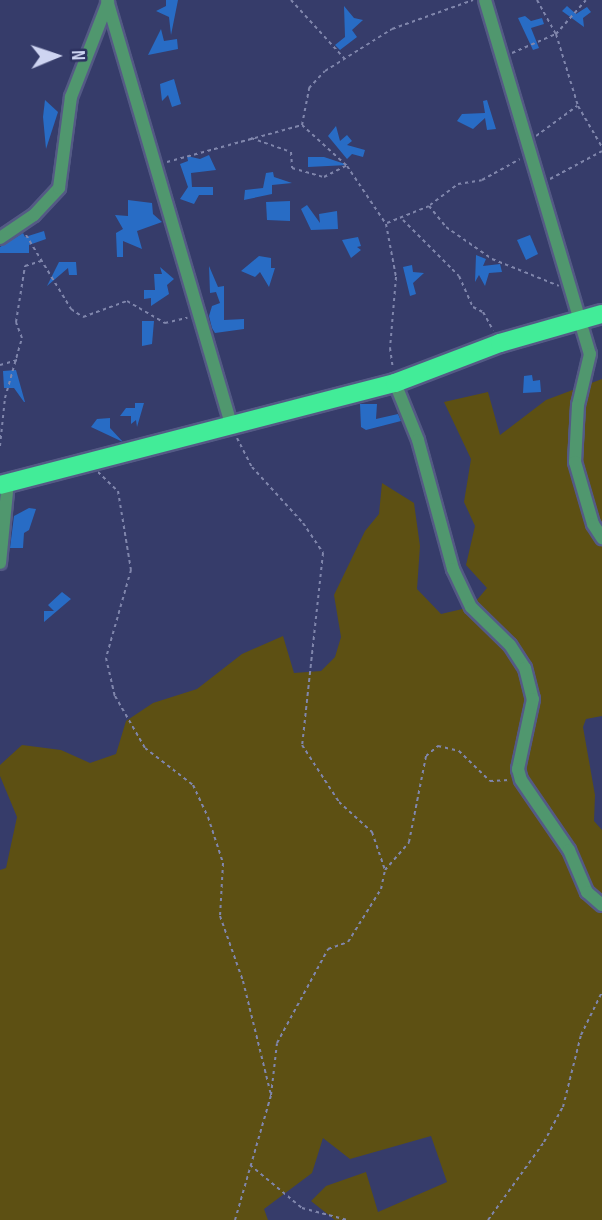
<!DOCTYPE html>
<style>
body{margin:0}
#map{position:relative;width:602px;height:1220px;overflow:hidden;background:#363c6a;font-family:"Sofia Sans Condensed",sans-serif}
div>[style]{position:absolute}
.green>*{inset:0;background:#5d5013}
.building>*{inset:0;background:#286cc5}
.path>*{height:2px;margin-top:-1px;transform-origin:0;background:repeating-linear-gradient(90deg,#8086ac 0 3.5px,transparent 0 7px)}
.roads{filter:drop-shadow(2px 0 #545a85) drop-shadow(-2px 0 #545a85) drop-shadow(0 2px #545a85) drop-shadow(0 -2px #545a85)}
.minor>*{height:12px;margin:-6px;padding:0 6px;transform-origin:6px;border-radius:6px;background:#50976e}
.major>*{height:18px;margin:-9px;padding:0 9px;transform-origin:9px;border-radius:9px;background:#42ec98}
span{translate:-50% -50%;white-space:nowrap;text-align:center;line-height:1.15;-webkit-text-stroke:6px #2c315f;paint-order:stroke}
.north{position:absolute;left:21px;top:21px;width:70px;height:70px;-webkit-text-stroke:5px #2c315f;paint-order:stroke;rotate:88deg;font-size:19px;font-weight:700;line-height:28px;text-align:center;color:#ced4f1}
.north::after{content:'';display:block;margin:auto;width:24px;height:32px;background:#ced4f1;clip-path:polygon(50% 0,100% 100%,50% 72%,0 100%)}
</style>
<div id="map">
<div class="green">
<i style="clip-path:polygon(602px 379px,602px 716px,586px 719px,583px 727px,595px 795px,594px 821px,602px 830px,602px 1220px,335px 1220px,311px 1201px,326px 1186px,366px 1172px,378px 1212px,447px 1182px,431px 1136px,350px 1159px,323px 1138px,312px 1173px,264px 1209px,268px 1220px,0 1220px,0 870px,6px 868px,17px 817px,0 776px,0 765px,22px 745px,61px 750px,90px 763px,116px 754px,126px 721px,153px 703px,197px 689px,242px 654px,283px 636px,294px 673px,321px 671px,335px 657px,341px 637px,334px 595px,365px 531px,379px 514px,382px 483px,414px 503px,420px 546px,417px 589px,441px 614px,471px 607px,487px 588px,466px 565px,475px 526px,464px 502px,471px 459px,444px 402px,488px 392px,500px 435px,546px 400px)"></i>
</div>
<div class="building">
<i style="clip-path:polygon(166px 0,178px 0,171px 35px,169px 17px,156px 11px,166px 6px)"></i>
<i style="clip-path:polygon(344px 6px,354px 18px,363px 20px,352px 30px,357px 37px,340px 50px,335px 45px,345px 37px)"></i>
<i style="clip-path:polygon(567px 6px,576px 14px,587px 7px,591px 12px,583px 18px,584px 27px,562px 11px)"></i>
<i style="clip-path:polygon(525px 16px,531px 21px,542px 18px,544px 24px,531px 28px,539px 48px,533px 50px,518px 18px)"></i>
<i style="clip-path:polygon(161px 29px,164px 41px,177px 39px,178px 49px,148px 55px)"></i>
<i style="clip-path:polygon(174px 79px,181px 104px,172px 107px,168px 95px,162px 101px,160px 84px)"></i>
<i style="clip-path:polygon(45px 100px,58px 112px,46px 149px,43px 117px)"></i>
<i style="clip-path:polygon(487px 100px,496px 129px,487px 130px,485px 118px,473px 129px,457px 121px,462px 114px,485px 113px,483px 101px)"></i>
<i style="clip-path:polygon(336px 126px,340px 141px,347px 135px,352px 141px,347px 145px,365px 150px,363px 157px,352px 154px,347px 159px,328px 136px)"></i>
<i style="clip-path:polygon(209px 155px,216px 170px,191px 173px,192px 187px,213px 187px,213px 195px,199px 195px,194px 204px,180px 199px,188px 187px,180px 164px,188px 161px,187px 156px,200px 159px)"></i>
<i style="clip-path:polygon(308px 157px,324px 157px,348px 165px,308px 167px)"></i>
<i style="clip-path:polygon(273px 172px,274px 177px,292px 183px,272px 185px,272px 194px,244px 200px,245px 190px,263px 188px,266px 173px)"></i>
<i style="clip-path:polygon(128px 200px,152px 203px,153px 214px,162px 222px,137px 231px,142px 249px,123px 241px,123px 257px,117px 257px,116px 233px,123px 229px,115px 215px,128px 216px)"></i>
<i style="clip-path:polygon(290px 201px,290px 221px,267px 220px,266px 202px)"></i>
<i style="clip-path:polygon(307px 205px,320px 223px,319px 214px,337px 211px,338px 229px,311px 230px,301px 209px)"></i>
<i style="clip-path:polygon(44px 231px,46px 239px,29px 245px,29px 253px,0 253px,0 247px,23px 233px,25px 237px)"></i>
<i style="clip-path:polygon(530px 235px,538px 254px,526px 260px,517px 240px)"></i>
<i style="clip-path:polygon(358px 237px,361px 246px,357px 247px,361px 250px,351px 258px,342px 240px)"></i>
<i style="clip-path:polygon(476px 255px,486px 259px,483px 266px,500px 264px,502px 272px,489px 273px,485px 286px,479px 275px,475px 282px)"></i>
<i style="clip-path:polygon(259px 256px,271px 258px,271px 268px,275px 268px,269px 287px,260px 272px,255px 277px,241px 271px)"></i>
<i style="clip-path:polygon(59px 262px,76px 262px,77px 275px,69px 275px,68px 268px,47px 286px)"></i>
<i style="clip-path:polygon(412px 265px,413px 272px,424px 273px,413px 283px,416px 294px,410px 296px,403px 267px)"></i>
<i style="clip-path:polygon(209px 266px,218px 287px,224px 286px,224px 320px,244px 319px,244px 329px,215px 333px,212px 328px,209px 316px,212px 306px,220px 303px,216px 292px,210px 293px)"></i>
<i style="clip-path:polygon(160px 267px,174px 279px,167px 285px,169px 294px,151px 306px,151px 298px,144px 299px,144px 290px,155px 290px,154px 274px,162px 274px)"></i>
<i style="clip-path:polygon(142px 321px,154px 321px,152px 344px,142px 346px)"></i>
<i style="clip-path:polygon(16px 370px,25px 402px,24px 402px,14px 388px,4px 388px,3px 371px)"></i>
<i style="clip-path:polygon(532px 375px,533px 381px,540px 380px,541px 392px,523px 393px,524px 376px)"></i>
<i style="clip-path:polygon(135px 403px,144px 403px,137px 427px,136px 420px,131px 424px,131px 416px,120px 416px,126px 408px,135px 408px)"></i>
<i style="clip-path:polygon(360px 404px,377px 404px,376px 419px,398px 414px,401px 421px,366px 430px,361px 427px)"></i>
<i style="clip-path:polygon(110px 418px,110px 428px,123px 442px,91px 427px,97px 419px)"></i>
<i style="clip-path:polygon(29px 508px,36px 509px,29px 530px,24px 533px,23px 548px,10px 548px,14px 516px)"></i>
<i style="clip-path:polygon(62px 592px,71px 599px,44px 622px,44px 611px,54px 611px,48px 605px)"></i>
</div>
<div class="path">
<i style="left:291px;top:0;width:79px;rotate:47.6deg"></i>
<i style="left:537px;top:0;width:39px;rotate:61deg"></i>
<i style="left:556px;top:34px;width:75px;rotate:73deg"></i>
<i style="left:578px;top:106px;width:48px;rotate:59.7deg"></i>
<i style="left:512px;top:53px;width:48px;rotate:-23.4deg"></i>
<i style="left:556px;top:34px;width:45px;rotate:-48.6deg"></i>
<i style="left:302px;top:125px;width:38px;rotate:-79deg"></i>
<i style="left:309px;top:88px;width:23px;rotate:-47deg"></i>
<i style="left:325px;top:71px;width:79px;rotate:-32.1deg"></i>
<i style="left:392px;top:29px;width:86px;rotate:-19.7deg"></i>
<i style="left:536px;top:136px;width:51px;rotate:-36.2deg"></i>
<i style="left:251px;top:138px;width:42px;rotate:19.3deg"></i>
<i style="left:291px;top:152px;width:16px;rotate:86deg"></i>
<i style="left:292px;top:168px;width:33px;rotate:16deg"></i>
<i style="left:324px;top:177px;width:25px;rotate:-27deg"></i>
<i style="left:167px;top:162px;width:140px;rotate:-15.3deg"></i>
<i style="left:302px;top:125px;width:61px;rotate:42.3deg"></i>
<i style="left:347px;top:166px;width:70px;rotate:56.1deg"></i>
<i style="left:386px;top:224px;width:54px;rotate:79.3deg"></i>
<i style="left:396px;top:277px;width:71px;rotate:94.8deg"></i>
<i style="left:390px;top:348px;width:21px;rotate:82deg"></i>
<i style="left:550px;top:179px;width:59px;rotate:-28.3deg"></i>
<i style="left:430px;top:205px;width:35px;rotate:-37deg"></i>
<i style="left:458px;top:184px;width:24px;rotate:-9deg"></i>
<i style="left:482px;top:180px;width:43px;rotate:-28.9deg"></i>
<i style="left:403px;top:220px;width:79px;rotate:45deg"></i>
<i style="left:459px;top:276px;width:34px;rotate:66deg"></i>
<i style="left:473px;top:307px;width:11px;rotate:27deg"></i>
<i style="left:483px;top:312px;width:21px;rotate:61deg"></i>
<i style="left:387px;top:223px;width:45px;rotate:-22deg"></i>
<i style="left:429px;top:206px;width:27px;rotate:51deg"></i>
<i style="left:446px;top:227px;width:56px;rotate:34.8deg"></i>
<i style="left:492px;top:259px;width:72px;rotate:21.9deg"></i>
<i style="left:26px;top:235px;width:87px;rotate:58.7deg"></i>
<i style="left:71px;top:309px;width:14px;rotate:34deg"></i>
<i style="left:83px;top:317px;width:47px;rotate:-20deg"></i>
<i style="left:127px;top:301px;width:44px;rotate:30.1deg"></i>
<i style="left:165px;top:323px;width:23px;rotate:-13deg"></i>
<i style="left:0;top:365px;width:18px;rotate:-16deg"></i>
<i style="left:237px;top:438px;width:33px;rotate:63deg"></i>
<i style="left:252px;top:467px;width:76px;rotate:47.7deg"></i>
<i style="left:303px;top:523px;width:36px;rotate:56deg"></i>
<i style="left:323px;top:553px;width:193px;rotate:96.2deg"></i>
<i style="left:302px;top:745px;width:68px;rotate:57deg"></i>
<i style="left:339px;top:802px;width:45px;rotate:42.3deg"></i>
<i style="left:372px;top:832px;width:40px;rotate:71.1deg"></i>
<i style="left:0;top:446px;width:48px;rotate:-84.1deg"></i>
<i style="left:5px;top:398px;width:62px;rotate:-74.2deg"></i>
<i style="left:22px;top:338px;width:17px;rotate:-111deg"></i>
<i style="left:16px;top:322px;width:57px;rotate:-80.9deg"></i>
<i style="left:25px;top:266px;width:17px;rotate:-17deg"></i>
<i style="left:98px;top:472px;width:28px;rotate:44deg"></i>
<i style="left:118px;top:491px;width:80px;rotate:80.7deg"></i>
<i style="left:131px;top:570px;width:91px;rotate:105.9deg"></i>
<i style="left:106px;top:658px;width:39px;rotate:77deg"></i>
<i style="left:115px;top:696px;width:60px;rotate:60deg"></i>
<i style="left:145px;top:748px;width:61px;rotate:37.6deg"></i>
<i style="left:193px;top:785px;width:35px;rotate:65deg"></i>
<i style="left:208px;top:817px;width:48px;rotate:71.9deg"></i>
<i style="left:223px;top:863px;width:53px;rotate:93.2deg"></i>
<i style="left:220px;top:916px;width:69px;rotate:70.5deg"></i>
<i style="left:243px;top:981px;width:117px;rotate:76.2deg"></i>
<i style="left:250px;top:1165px;width:67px;rotate:39.6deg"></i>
<i style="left:302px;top:1208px;width:47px;rotate:14.9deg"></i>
<i style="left:235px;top:1220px;width:130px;rotate:-73.9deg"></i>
<i style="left:271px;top:1095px;width:52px;rotate:-83.4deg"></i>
<i style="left:277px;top:1043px;width:107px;rotate:-61.5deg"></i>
<i style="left:328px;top:949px;width:21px;rotate:-19deg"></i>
<i style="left:348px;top:942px;width:62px;rotate:-58.1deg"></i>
<i style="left:381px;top:889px;width:19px;rotate:-78deg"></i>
<i style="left:385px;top:870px;width:37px;rotate:-49deg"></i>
<i style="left:409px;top:842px;width:88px;rotate:-78.8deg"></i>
<i style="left:426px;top:756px;width:16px;rotate:-40deg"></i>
<i style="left:438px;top:746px;width:22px;rotate:13deg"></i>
<i style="left:459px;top:751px;width:43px;rotate:44.1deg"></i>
<i style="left:490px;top:781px;width:21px;rotate:-3deg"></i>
<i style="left:488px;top:1220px;width:96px;rotate:-54.3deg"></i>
<i style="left:544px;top:1142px;width:40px;rotate:-62deg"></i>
<i style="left:563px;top:1107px;width:74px;rotate:-76deg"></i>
<i style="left:581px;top:1035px;width:48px;rotate:-64deg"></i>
</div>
<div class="roads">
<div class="minor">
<i style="left:107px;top:0;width:442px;rotate:73.7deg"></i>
<i style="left:485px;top:0;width:369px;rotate:73.5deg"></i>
<i style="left:590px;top:354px;width:52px;rotate:103.2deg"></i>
<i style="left:578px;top:405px;width:57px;rotate:93deg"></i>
<i style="left:575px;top:462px;width:65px;rotate:73.8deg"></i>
<i style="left:593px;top:524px;width:17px;rotate:57deg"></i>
<i style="left:0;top:238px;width:41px;rotate:-34.1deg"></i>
<i style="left:34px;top:215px;width:37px;rotate:-47deg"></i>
<i style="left:59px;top:188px;width:92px;rotate:-82.5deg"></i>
<i style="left:71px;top:97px;width:102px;rotate:-68.7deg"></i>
<i style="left:395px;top:383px;width:61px;rotate:68deg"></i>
<i style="left:418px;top:440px;width:134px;rotate:74.8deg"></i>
<i style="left:453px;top:569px;width:42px;rotate:64.7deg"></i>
<i style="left:471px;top:607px;width:54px;rotate:44.3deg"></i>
<i style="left:510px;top:645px;width:27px;rotate:57deg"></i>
<i style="left:525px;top:668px;width:32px;rotate:76deg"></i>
<i style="left:533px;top:699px;width:72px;rotate:102.1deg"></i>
<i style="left:518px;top:769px;width:11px;rotate:75deg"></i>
<i style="left:521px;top:780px;width:85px;rotate:55.6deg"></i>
<i style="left:569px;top:850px;width:46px;rotate:66.8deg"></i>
<i style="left:587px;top:892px;width:20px;rotate:41deg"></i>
<i style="left:0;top:563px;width:81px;rotate:-84.4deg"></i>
</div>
<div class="major">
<i style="left:0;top:485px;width:408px;rotate:-14.5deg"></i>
<i style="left:395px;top:383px;width:112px;rotate:-20.9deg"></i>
<i style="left:500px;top:343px;width:106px;rotate:-15.9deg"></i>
</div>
</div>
<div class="north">N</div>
</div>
